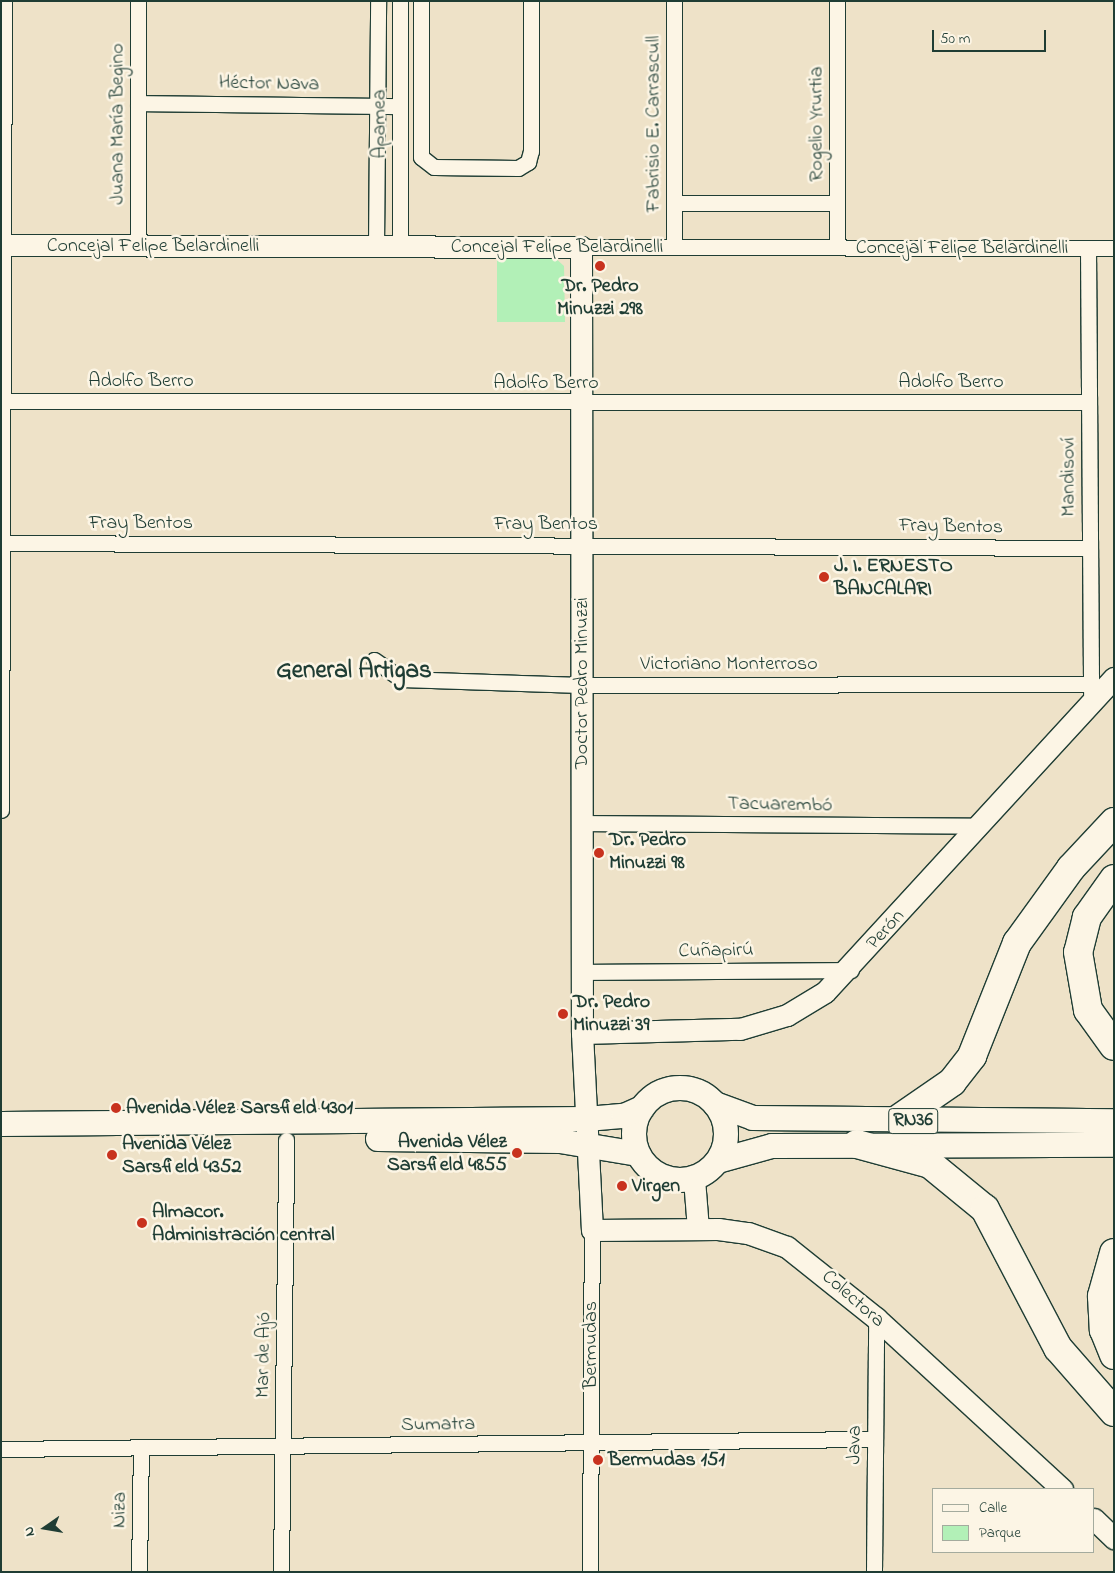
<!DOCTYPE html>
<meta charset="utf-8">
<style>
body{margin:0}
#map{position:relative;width:1115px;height:1573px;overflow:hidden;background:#eee2c8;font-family:"Indie Flower",sans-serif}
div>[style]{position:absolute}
.green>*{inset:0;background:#b2f0b7}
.roads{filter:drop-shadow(1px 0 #1f3d34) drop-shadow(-1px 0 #1f3d34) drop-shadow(0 1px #1f3d34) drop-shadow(0 -1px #1f3d34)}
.street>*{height:15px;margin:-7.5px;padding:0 7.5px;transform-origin:7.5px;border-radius:7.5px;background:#fcf5e5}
.secondary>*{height:21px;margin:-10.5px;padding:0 10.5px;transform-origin:10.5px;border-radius:10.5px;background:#fcf5e5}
.primary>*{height:24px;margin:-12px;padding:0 12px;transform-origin:12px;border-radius:12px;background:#fcf5e5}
.primary>.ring{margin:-12px;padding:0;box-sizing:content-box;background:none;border:24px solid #fcf5e5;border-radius:50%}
.highway>*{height:28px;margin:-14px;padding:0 14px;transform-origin:14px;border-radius:14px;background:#fcf5e5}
.dots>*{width:14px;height:14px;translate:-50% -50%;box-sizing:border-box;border:2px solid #fcf5e5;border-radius:50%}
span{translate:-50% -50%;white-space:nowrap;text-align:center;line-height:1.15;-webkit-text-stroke:5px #fcf5e5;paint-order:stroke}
.shield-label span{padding:1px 4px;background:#fcf5e5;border:1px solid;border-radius:4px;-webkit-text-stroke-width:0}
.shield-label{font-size:19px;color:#1f3d34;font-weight:700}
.street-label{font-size:20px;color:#1f3d34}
.poi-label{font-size:20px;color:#1f3d34;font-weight:700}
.left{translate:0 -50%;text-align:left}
.right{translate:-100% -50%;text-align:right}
.district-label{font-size:25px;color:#1f3d34;font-weight:700}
.frame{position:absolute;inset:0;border:2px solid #1f3d34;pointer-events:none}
.legend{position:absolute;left:932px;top:1488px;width:162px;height:65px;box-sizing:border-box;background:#fcf5e5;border:1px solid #a4ab9e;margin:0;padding:6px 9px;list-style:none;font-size:15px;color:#1f3d34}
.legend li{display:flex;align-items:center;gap:10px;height:25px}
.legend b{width:25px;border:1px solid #a4ab9e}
.north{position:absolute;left:20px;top:1503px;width:50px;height:50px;-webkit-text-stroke:4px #fcf5e5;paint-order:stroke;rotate:257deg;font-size:14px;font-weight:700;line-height:20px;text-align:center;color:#1f3d34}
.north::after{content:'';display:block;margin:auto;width:18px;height:22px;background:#1f3d34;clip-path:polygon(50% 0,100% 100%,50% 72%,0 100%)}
.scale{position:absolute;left:932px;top:30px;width:114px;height:22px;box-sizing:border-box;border:2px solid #1f3d34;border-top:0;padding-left:6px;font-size:15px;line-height:18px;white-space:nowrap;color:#1f3d34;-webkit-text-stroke:4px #fcf5e5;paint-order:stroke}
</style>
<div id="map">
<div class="green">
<i style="clip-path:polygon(553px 256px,564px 266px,565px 322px,497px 322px,497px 257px)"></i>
</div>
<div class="roads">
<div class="street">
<i style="left:138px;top:1px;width:245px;rotate:90deg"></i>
<i style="left:421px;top:1px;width:156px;rotate:90deg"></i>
<i style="left:421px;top:157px;width:16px;rotate:38deg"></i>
<i style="left:434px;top:167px;width:84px;rotate:0.7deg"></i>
<i style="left:518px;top:168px;width:12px;rotate:-31deg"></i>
<i style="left:528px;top:162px;width:11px;rotate:-75deg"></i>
<i style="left:531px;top:151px;width:150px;rotate:-90deg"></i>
<i style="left:837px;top:1px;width:246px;rotate:90deg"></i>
<i style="left:138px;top:103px;width:262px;rotate:0.7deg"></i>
<i style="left:674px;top:203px;width:163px"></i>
<i style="left:376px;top:246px;width:245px;rotate:-89.5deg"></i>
<i style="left:400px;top:247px;width:246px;rotate:-90deg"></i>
<i style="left:581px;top:247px;width:533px;rotate:0.11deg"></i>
<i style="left:674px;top:247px;width:246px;rotate:-90deg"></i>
<i style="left:1088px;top:248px;width:446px;rotate:89.6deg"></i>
<i style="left:3px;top:401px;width:1086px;rotate:0.05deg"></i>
<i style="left:2px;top:543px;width:1088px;rotate:0.26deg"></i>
<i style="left:374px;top:660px;width:33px;rotate:35deg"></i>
<i style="left:401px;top:679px;width:180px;rotate:1.9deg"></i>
<i style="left:581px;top:685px;width:509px;rotate:-0.11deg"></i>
<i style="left:1px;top:810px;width:809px;rotate:-89.79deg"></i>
<i style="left:582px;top:823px;width:396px;rotate:0.4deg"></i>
<i style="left:582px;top:972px;width:269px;rotate:-0.4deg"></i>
<i style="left:1px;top:1449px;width:874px;rotate:-0.66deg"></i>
<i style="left:139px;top:1572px;width:124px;rotate:-89.1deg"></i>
<i style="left:281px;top:1572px;width:432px;rotate:-89.3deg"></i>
<i style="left:590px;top:1572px;width:342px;rotate:-89.7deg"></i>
<i style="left:874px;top:1572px;width:254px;rotate:-89.5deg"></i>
</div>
<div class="secondary">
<i style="left:1px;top:245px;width:580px;rotate:0.2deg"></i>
<i style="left:581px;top:247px;width:786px;rotate:89.93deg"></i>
<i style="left:582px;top:1033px;width:197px;rotate:87.1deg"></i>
<i style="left:592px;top:1230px;width:126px;rotate:-0.5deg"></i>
<i style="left:718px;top:1229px;width:30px;rotate:8deg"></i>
<i style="left:748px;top:1233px;width:41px;rotate:19.7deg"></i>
<i style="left:787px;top:1247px;width:114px;rotate:38.6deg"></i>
<i style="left:876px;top:1318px;width:253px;rotate:42.6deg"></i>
<i style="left:582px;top:1033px;width:158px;rotate:-1.5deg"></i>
<i style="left:740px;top:1029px;width:49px;rotate:-16.6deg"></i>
<i style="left:787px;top:1015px;width:44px;rotate:-31.2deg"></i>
<i style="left:825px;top:992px;width:427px;rotate:-47.4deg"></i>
<i style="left:694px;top:1179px;width:50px;rotate:85.4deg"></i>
<i style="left:1094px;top:1519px;width:28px;rotate:44deg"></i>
</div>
<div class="primary">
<i class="ring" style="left:634px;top:1088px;width:68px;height:68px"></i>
<i style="left:715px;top:1104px;width:40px;rotate:20.2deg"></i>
<i style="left:753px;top:1118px;width:361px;rotate:0.5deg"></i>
<i style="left:1px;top:1124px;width:586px;rotate:-0.49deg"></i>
<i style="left:587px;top:1119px;width:37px;rotate:-5deg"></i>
<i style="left:624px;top:1116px;width:20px;rotate:-24deg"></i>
<i style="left:378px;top:1139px;width:182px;rotate:0.6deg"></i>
<i style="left:560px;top:1141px;width:79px;rotate:9.5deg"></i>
<i style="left:718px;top:1161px;width:56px;rotate:-15.5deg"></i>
<i style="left:772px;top:1146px;width:342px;rotate:-0.2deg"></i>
</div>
<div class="highway">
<i style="left:1114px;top:879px;width:47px;rotate:125.4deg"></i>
<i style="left:1087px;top:917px;width:36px;rotate:104deg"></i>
<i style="left:1078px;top:952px;width:59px;rotate:80.2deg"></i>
<i style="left:1088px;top:1010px;width:44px;rotate:54.2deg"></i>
<i style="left:897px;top:1120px;width:67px;rotate:-34.6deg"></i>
<i style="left:952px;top:1082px;width:33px;rotate:-52deg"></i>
<i style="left:972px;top:1056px;width:122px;rotate:-68.3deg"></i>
<i style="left:1017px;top:943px;width:92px;rotate:-54.2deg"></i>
<i style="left:1071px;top:868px;width:63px;rotate:-46.9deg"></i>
<i style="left:857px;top:1144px;width:76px;rotate:15.3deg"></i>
<i style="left:930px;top:1164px;width:71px;rotate:39.3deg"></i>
<i style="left:985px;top:1209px;width:157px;rotate:62.3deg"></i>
<i style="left:1058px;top:1348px;width:85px;rotate:48.8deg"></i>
<i style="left:1114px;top:1253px;width:45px;rotate:105.6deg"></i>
<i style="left:1102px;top:1296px;width:34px;rotate:87deg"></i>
<i style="left:1104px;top:1330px;width:27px;rotate:68deg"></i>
</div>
</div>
<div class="dots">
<i style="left:600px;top:266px;background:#c8321e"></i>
<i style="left:824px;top:577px;background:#c8321e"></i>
<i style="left:599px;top:853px;background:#c8321e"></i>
<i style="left:563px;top:1014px;background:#c8321e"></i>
<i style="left:116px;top:1108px;background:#c8321e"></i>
<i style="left:517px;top:1153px;background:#c8321e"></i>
<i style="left:112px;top:1155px;background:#c8321e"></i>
<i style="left:622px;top:1186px;background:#c8321e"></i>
<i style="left:142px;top:1223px;background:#c8321e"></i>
<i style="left:598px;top:1460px;background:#c8321e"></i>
</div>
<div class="shield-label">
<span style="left:913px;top:1121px">RN36</span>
</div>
<div class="street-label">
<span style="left:269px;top:84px;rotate:1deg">Héctor Nava</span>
<span style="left:118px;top:124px;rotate:-90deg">Juana María Begino</span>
<span style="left:380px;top:124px;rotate:-90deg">Apamea</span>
<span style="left:654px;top:124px;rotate:-90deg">Fabrisio E. Carrascull</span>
<span style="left:817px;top:124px;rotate:-90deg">Rogelio Yrurtia</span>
<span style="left:153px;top:246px">Concejal Felipe Belardinelli</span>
<span style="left:557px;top:247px">Concejal Felipe Belardinelli</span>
<span style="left:962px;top:248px">Concejal Felipe Belardinelli</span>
<span style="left:141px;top:381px">Adolfo Berro</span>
<span style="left:951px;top:382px">Adolfo Berro</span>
<span style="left:546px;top:383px">Adolfo Berro</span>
<span style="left:1069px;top:477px;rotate:-90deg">Mandisoví</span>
<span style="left:141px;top:523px">Fray Bentos</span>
<span style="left:546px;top:524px">Fray Bentos</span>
<span style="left:951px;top:527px;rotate:1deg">Fray Bentos</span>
<span style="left:729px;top:664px">Victoriano Monterroso</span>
<span style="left:582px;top:683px;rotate:-90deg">Doctor Pedro Minuzzi</span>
<span style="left:780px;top:805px;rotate:1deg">Tacuarembó</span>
<span style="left:886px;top:930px;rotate:-48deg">Perón</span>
<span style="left:716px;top:951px;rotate:-1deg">Cuñapirú</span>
<span style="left:853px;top:1299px;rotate:41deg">Colectora</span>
<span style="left:591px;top:1345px;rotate:-90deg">Bermudas</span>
<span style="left:264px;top:1355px;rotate:-89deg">Mar de Ajó</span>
<span style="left:438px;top:1425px;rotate:-1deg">Sumatra</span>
<span style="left:855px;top:1445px;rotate:-89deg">Java</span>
<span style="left:120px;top:1510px;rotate:-89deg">Niza</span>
</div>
<div class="poi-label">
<span style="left:600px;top:298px">Dr. Pedro<br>Minuzzi 298</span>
<span class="left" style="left:834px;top:578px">J. I. ERNESTO<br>BANCALARI</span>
<span class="left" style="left:609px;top:852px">Dr. Pedro<br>Minuzzi 98</span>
<span class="left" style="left:573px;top:1014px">Dr. Pedro<br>Minuzzi 39</span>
<span class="left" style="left:126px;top:1108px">Avenida Vélez Sarsfield 4301</span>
<span class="right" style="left:507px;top:1154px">Avenida Vélez<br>Sarsfield 4855</span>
<span class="left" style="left:122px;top:1156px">Avenida Vélez<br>Sarsfield 4352</span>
<span class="left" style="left:632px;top:1186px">Virgen</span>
<span class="left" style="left:152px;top:1224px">Almacor.<br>Administración central</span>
<span class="left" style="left:608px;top:1460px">Bermudas 151</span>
</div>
<div class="district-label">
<span style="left:354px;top:671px">General Artigas</span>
</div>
<div class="frame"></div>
<ul class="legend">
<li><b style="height:6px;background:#fcf5e5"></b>Calle</li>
<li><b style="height:14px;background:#b2f0b7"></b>Parque</li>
</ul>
<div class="north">N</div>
<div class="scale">50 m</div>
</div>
